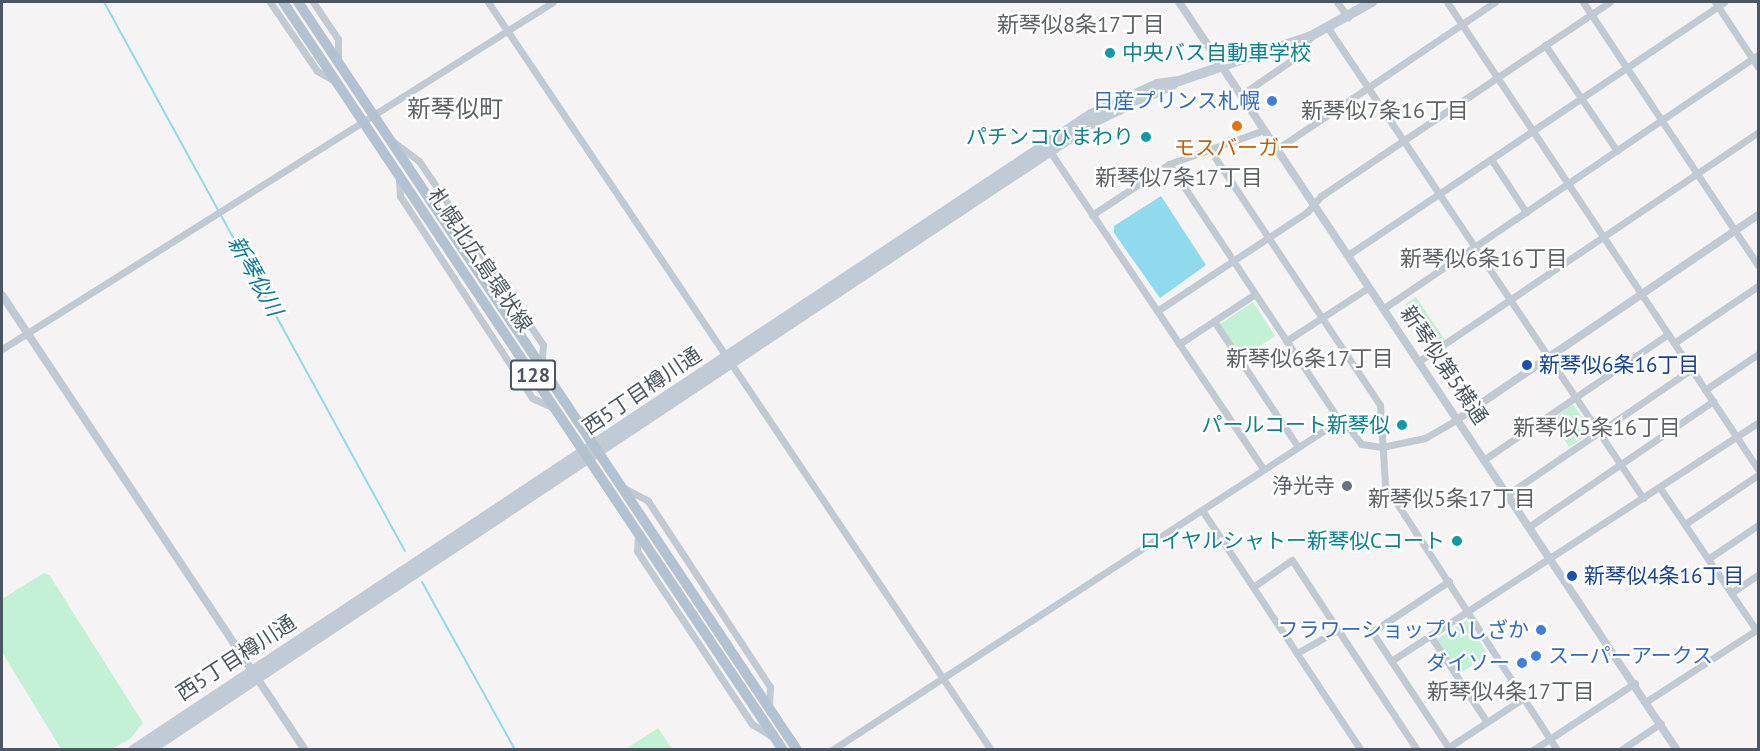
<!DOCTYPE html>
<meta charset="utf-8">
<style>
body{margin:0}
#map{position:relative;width:1760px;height:751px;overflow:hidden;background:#f5f3f3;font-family:"PT Sans","Noto Sans JP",sans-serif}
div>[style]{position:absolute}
.green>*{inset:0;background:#c3f1d5}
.water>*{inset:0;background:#90daee}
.stream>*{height:2px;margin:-1px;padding:0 1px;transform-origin:1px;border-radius:1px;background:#90daee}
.minor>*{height:7px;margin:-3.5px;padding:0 3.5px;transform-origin:3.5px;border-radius:3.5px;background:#c1cad2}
.tertiary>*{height:8px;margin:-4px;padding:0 4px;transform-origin:4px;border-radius:4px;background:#c1cad2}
.secondary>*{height:10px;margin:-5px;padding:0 5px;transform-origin:5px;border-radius:5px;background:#c1cbd6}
.primary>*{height:10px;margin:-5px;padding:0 5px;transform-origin:5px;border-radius:5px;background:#b3c2d1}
.dots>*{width:16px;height:16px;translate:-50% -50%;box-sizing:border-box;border:3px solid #fff;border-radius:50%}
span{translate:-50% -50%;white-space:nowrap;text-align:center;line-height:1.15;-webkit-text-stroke:4.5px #fff;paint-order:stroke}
.shield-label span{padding:2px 4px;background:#fff;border:2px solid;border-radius:4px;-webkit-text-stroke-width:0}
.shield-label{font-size:20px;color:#4a5661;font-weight:700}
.culture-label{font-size:21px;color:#0d838f}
.left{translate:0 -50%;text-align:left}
.right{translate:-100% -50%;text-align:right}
.shop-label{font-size:21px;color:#366cbe}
.food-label{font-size:21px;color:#c56008}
.street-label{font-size:21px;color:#4a5661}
.transit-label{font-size:21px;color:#164399}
.worship-label{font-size:21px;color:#5b616d}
.neighbourhood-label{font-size:22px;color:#5f6368}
.water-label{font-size:22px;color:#0c7c9b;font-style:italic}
.quarter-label{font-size:24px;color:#5f6368}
.frame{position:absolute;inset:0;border:3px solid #4a5661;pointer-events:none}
</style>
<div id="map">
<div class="green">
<i style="clip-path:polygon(1416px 297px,1445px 340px,1435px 347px,1405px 304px)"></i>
<i style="clip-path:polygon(1253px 302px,1275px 336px,1243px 357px,1220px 324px)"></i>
<i style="clip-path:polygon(1573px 404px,1592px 432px,1569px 447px,1551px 420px)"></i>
<i style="clip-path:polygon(44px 573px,50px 576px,143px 723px,130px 739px,111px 749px,61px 749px,2px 652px,2px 599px)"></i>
<i style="clip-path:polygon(1467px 620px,1488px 655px,1459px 674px,1437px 639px)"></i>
<i style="clip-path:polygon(658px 728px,672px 749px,626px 749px)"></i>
</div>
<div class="water">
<i style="clip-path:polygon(1161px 196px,1206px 265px,1160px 298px,1114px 233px,1114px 226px)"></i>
</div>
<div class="stream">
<i style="left:104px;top:2px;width:626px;rotate:61.27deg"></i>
<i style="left:422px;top:582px;width:192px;rotate:61deg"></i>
</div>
<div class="minor">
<i style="left:270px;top:2px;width:83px;rotate:55.7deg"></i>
<i style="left:317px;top:71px;width:18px;rotate:29deg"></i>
<i style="left:313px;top:2px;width:45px;rotate:56deg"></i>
<i style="left:338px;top:39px;width:21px;rotate:90deg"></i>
<i style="left:488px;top:2px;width:901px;rotate:56.08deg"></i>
<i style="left:1337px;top:2px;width:19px;rotate:54deg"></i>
<i style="left:1447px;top:2px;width:561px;rotate:56.34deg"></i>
<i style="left:1583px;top:2px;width:316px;rotate:56.4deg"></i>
<i style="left:1715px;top:2px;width:78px;rotate:56.5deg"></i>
<i style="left:1328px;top:28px;width:566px;rotate:56.17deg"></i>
<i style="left:1545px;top:45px;width:128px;rotate:55.8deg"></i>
<i style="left:1241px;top:95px;width:62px;rotate:-34.5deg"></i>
<i style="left:1292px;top:60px;width:28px;rotate:-51deg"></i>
<i style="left:395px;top:143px;width:30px;rotate:37deg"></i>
<i style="left:419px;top:161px;width:222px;rotate:56deg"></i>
<i style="left:543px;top:345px;width:22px;rotate:95deg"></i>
<i style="left:1277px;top:149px;width:263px;rotate:-34deg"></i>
<i style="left:1049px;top:150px;width:384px;rotate:56.1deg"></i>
<i style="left:1210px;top:150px;width:306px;rotate:56.3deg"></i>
<i style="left:1380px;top:405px;width:80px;rotate:86.4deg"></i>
<i style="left:1385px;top:485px;width:316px;rotate:57deg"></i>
<i style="left:1491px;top:159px;width:64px;rotate:56.6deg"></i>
<i style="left:1169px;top:164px;width:309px;rotate:56.4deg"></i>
<i style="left:399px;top:179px;width:17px;rotate:87deg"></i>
<i style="left:400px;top:196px;width:241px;rotate:56.8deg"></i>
<i style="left:532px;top:398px;width:22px;rotate:24deg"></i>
<i style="left:1092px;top:215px;width:92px;rotate:-33.5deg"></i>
<i style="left:1169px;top:164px;width:101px;rotate:-19.7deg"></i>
<i style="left:1348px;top:255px;width:453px;rotate:-33.9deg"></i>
<i style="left:1384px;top:308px;width:452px;rotate:-34.1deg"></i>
<i style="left:1157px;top:311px;width:180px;rotate:-33.4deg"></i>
<i style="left:1307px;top:212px;width:21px;rotate:-49deg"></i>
<i style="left:1321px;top:196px;width:348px;rotate:-33.9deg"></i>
<i style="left:1214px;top:321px;width:151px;rotate:56.3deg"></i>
<i style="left:1286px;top:341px;width:99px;rotate:-33deg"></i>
<i style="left:1674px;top:343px;width:102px;rotate:-34.2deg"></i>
<i style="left:1179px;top:344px;width:91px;rotate:-33.3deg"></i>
<i style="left:2px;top:349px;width:651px;rotate:-32.2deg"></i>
<i style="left:1419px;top:361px;width:409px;rotate:-34deg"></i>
<i style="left:1705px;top:390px;width:64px;rotate:-34.2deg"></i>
<i style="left:1485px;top:459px;width:222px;rotate:-34.3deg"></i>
<i style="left:624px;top:488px;width:27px;rotate:28deg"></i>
<i style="left:648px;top:501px;width:222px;rotate:56.7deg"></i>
<i style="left:770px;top:687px;width:21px;rotate:93deg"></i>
<i style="left:1660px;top:488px;width:171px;rotate:55.9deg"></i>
<i style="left:1508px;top:494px;width:222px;rotate:-34.2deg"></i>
<i style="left:1202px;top:510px;width:288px;rotate:56.5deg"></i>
<i style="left:1685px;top:524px;width:88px;rotate:-33.9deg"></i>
<i style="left:1530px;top:526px;width:222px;rotate:-34.3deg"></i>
<i style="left:638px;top:534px;width:17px;rotate:93deg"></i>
<i style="left:637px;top:551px;width:208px;rotate:56.4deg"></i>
<i style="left:752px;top:724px;width:22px;rotate:32deg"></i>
<i style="left:1708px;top:559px;width:60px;rotate:-34.2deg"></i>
<i style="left:1449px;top:581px;width:92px;rotate:146.5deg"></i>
<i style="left:1372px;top:632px;width:141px;rotate:56.5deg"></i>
<i style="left:1253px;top:587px;width:47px;rotate:-34.7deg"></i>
<i style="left:1292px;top:560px;width:84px;rotate:56.7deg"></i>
<i style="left:1731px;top:593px;width:32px;rotate:-34deg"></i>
<i style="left:1430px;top:635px;width:103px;rotate:56.9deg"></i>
<i style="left:1297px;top:653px;width:47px;rotate:-29.3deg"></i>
<i style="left:1338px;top:630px;width:144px;rotate:56.6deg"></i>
<i style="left:1391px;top:661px;width:437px;rotate:-33deg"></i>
<i style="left:1647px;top:701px;width:132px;rotate:-33deg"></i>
<i style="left:1449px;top:747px;width:90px;rotate:-33.2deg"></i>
<i style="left:832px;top:750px;width:602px;rotate:-33deg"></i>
<i style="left:1337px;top:422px;width:9px;rotate:13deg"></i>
<i style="left:1346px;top:424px;width:25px;rotate:53deg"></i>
<i style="left:1361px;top:444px;width:21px;rotate:8deg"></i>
<i style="left:1382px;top:447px;width:44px;rotate:-11.8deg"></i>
<i style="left:1425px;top:438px;width:38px;rotate:-30deg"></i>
<i style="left:1533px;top:750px;width:122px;rotate:-33.3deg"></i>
<i style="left:1621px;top:750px;width:48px;rotate:-34deg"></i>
</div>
<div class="tertiary">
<i style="left:1179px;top:2px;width:899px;rotate:56.35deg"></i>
<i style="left:2px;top:295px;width:547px;rotate:56.34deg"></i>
<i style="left:1458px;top:419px;width:363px;rotate:-34.2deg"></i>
</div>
<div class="secondary">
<i style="left:133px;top:750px;width:1150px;rotate:-33.58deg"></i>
<i style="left:1091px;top:114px;width:72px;rotate:-24.4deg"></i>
<i style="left:1157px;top:84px;width:22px;rotate:-8deg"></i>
<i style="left:1179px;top:81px;width:139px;rotate:-18.8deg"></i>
<i style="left:1311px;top:36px;width:70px;rotate:-29.1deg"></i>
<i style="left:150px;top:750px;width:1136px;rotate:-33.62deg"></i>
<i style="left:1096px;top:121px;width:86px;rotate:-25.4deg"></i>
</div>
<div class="primary">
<i style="left:283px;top:2px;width:900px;rotate:56.24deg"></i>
<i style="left:298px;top:2px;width:899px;rotate:56.29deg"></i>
</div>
<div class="dots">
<i style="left:1110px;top:53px;background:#0f9aa8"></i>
<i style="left:1272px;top:101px;background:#3f7fe0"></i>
<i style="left:1237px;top:126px;background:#e8710a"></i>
<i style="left:1146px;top:137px;background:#0f9aa8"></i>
<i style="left:1527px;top:365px;background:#1a4fb4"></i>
<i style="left:1402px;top:425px;background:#0f9aa8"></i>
<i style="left:1347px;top:486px;background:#6b7280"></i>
<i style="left:1457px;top:541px;background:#0f9aa8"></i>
<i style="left:1572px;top:576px;background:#1a4fb4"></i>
<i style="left:1541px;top:630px;background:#3f7fe0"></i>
<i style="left:1536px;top:656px;background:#3f7fe0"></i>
<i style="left:1522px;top:663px;background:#3f7fe0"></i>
</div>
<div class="shield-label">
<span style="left:533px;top:375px">128</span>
</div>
<div class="culture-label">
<span class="left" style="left:1122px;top:53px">中央バス自動車学校</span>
<span class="right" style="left:1134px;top:137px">パチンコひまわり</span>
<span class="right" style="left:1390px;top:425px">パールコート新琴似</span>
<span class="right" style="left:1445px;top:541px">ロイヤルシャトー新琴似Cコート</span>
</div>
<div class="shop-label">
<span class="right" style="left:1260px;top:101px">日産プリンス札幌</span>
<span class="right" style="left:1529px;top:630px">フラワーショップいしざか</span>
<span class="left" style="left:1548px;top:656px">スーパーアークス</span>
<span class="right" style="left:1510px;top:663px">ダイソー</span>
</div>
<div class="food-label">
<span style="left:1237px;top:148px">モスバーガー</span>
</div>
<div class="street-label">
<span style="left:480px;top:260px;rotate:56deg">札幌北広島環状線</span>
<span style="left:1444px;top:365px;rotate:56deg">新琴似第5横通</span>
<span style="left:642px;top:391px;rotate:-34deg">西5丁目樽川通</span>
<span style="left:236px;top:658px;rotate:-33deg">西5丁目樽川通</span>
</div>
<div class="transit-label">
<span class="left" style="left:1539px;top:365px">新琴似6条16丁目</span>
<span class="left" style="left:1584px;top:576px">新琴似4条16丁目</span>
</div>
<div class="worship-label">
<span class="right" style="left:1335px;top:486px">浄光寺</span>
</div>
<div class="neighbourhood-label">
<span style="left:1081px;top:25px">新琴似8条17丁目</span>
<span style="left:1385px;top:111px">新琴似7条16丁目</span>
<span style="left:1179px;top:178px">新琴似7条17丁目</span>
<span style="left:1484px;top:259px">新琴似6条16丁目</span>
<span style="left:1310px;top:359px">新琴似6条17丁目</span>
<span style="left:1597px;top:428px">新琴似5条16丁目</span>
<span style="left:1452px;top:499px">新琴似5条17丁目</span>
<span style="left:1511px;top:692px">新琴似4条17丁目</span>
</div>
<div class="water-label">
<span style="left:255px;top:276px;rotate:61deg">新琴似川</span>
</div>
<div class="quarter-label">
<span style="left:455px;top:109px">新琴似町</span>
</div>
<div class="frame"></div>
</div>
